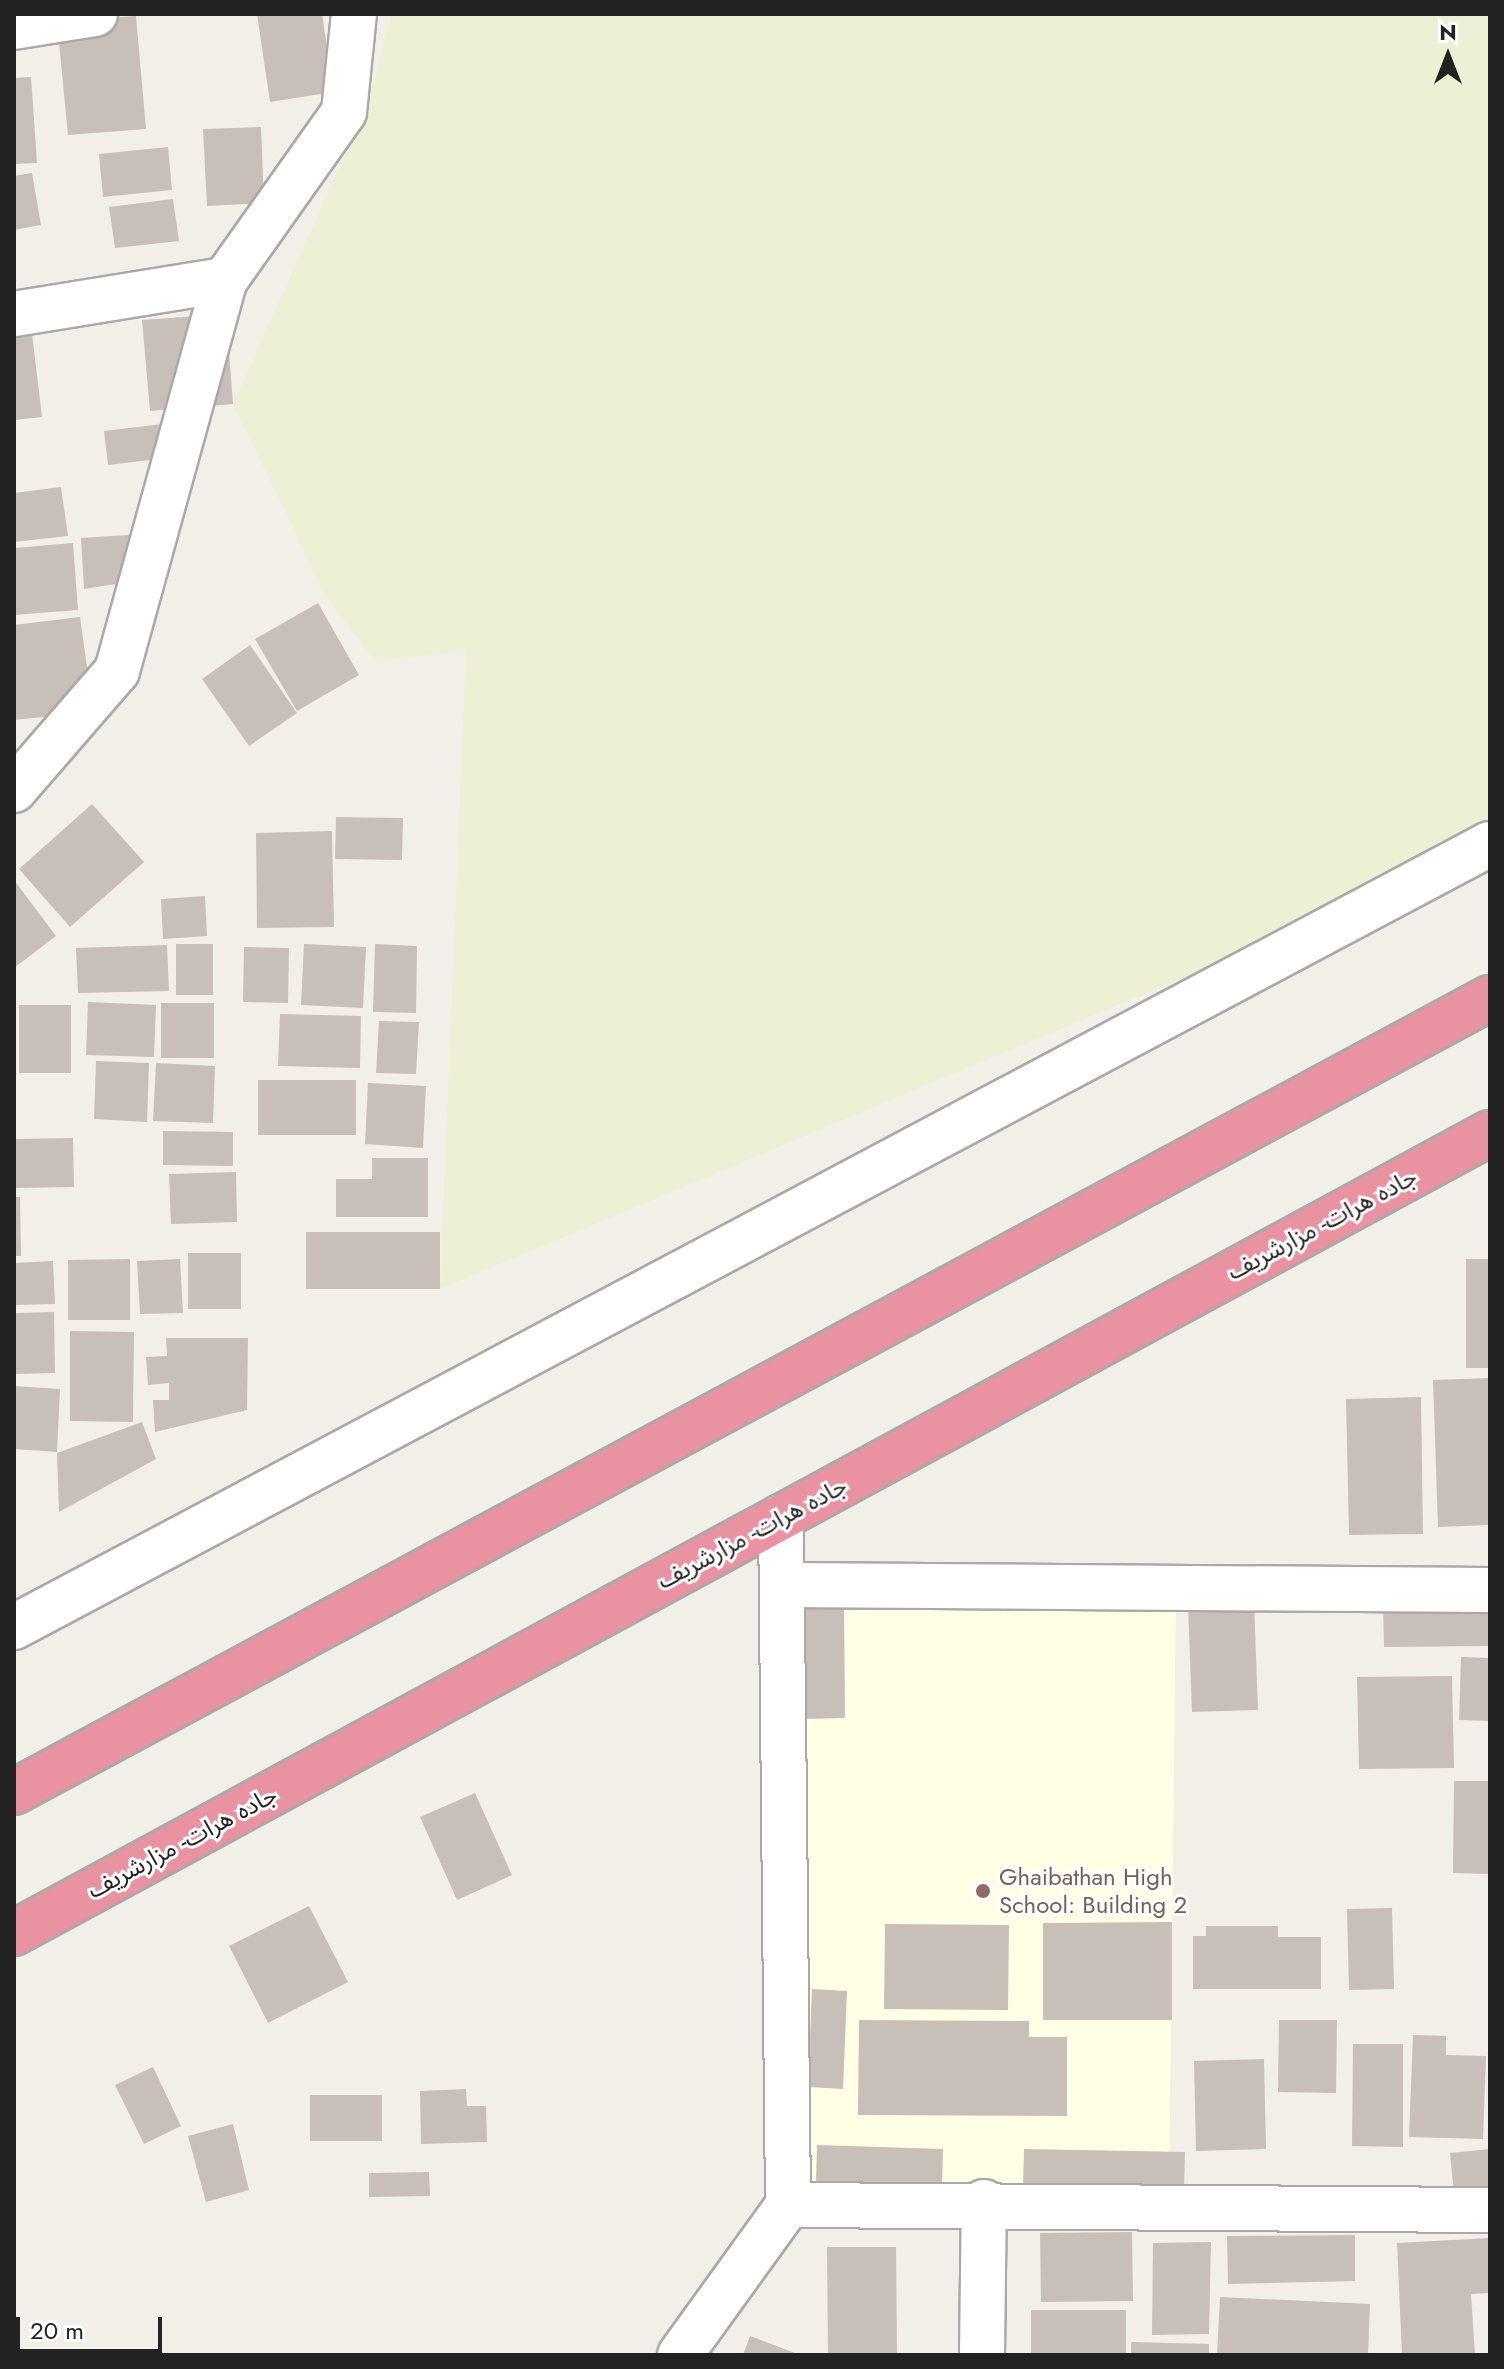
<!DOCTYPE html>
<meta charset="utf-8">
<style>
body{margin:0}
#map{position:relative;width:1504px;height:2369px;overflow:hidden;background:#f2efe9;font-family:Jost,"Noto Sans Arabic",sans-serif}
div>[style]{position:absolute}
.education>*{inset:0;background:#ffffe5}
.farmland>*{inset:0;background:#eef0d5}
.building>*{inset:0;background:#c7bfb8}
.roads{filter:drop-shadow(2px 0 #a9a9a9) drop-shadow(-2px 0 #a9a9a9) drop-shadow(0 2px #a9a9a9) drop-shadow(0 -2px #a9a9a9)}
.minor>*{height:44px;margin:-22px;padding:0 22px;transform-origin:22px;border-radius:22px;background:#fff}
.highway>*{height:44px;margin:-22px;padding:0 22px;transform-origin:22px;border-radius:22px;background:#e892a2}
.dots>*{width:22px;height:22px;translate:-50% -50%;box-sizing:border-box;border:4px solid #fff;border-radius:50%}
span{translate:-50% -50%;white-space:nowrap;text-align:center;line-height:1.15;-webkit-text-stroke:6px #fff;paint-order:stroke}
.street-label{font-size:24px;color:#222}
.education-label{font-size:24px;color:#785e54}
.left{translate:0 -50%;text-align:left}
.frame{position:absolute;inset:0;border:16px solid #222;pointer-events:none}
.north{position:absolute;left:1408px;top:16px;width:80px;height:80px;-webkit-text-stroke:6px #fff;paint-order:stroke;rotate:0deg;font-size:22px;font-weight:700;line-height:32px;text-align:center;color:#222}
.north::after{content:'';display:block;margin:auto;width:28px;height:36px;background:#222;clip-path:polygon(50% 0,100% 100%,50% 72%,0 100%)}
.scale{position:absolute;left:16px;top:2317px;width:146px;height:36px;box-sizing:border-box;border:4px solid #222;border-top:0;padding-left:10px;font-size:24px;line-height:28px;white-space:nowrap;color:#222;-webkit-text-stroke:6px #fff;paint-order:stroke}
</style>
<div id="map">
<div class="education">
<i style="clip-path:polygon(798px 1590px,1176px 1594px,1169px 2193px,791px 2188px)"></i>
</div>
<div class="farmland">
<i style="clip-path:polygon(392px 14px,1490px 14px,1490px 849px,440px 1289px,466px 650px,376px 662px,326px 597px,233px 404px,366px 108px)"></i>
</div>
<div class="building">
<i style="clip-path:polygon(257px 14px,322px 14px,334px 92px,270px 102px)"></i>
<i style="clip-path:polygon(136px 16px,146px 129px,68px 135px,57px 22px)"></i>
<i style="clip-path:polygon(31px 77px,37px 163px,14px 164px,14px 78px)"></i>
<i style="clip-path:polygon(261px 127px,264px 203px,207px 206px,203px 129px)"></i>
<i style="clip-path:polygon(168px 147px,172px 190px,103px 197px,99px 154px)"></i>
<i style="clip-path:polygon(32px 173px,41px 225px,14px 230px,14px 176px)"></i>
<i style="clip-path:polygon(173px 199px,179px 241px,115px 248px,109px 207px)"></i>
<i style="clip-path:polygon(226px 314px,233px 404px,150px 411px,142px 320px)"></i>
<i style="clip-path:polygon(32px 333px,42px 417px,14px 420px,14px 335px)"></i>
<i style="clip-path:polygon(163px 424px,167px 458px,108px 465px,104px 431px)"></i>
<i style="clip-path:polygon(61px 487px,68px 536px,14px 542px,14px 493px)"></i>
<i style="clip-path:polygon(142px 534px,122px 583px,84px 589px,81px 538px)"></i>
<i style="clip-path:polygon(73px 543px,78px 610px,14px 615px,14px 548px)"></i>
<i style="clip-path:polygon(318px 603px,359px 675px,297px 711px,255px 639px)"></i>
<i style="clip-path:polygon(80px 617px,88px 674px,53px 716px,14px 720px,14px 625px)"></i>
<i style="clip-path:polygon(250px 645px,297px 713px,249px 746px,202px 679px)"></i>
<i style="clip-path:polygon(92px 804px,144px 862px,70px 927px,19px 869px)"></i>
<i style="clip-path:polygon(336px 817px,403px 818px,402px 860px,335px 859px)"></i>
<i style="clip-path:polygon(332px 831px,334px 927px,257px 928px,256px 833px)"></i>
<i style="clip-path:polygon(14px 880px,56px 936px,14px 968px)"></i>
<i style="clip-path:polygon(205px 896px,207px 936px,163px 939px,161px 899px)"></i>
<i style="clip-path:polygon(176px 944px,213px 944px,213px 995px,176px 995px)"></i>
<i style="clip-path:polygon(304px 944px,366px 947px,363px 1008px,301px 1005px)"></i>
<i style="clip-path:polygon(375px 944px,417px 946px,416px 1013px,373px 1012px)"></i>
<i style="clip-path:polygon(167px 945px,169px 991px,78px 993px,76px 948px)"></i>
<i style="clip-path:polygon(244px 947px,289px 948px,288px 1003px,243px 1002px)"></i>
<i style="clip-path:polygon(88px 1002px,156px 1005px,154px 1057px,86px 1055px)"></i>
<i style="clip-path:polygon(161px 1003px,214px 1003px,214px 1058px,161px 1058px)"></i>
<i style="clip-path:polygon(19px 1005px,71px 1005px,71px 1073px,19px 1073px)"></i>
<i style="clip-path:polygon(280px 1014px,361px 1016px,360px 1068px,278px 1066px)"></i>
<i style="clip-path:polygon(379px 1021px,419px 1022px,416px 1074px,376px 1073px)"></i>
<i style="clip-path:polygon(96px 1061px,149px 1063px,147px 1122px,94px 1119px)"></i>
<i style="clip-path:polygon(156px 1063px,215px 1066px,213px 1123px,153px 1121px)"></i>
<i style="clip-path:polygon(258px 1080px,356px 1080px,356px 1135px,258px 1135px)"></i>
<i style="clip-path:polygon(368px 1083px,426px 1086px,423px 1148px,365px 1144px)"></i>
<i style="clip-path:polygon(163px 1131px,233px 1132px,233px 1166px,163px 1165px)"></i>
<i style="clip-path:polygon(73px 1138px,74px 1187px,14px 1188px,14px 1139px)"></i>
<i style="clip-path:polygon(372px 1158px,428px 1158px,428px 1217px,336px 1217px,336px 1179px,372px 1179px)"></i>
<i style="clip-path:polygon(236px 1172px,237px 1222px,171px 1224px,169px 1174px)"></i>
<i style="clip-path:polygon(14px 1197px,20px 1197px,21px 1256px,14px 1256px)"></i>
<i style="clip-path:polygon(306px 1232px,440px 1232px,440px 1289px,306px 1289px)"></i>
<i style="clip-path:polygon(188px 1253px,241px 1253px,241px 1309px,188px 1309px)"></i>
<i style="clip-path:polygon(130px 1259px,130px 1320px,68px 1320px,68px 1260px)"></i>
<i style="clip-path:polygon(180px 1259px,183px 1313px,140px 1314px,137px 1261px)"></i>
<i style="clip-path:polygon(1466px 1259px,1490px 1259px,1490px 1368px,1466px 1368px)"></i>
<i style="clip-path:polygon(53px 1261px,55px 1304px,14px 1305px,14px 1263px)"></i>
<i style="clip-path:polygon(54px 1312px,55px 1373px,14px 1374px,14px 1313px)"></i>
<i style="clip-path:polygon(70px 1331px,134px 1332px,133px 1422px,70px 1421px)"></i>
<i style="clip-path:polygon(166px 1338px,248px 1338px,247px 1410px,155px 1432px,153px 1400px,169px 1400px,169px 1383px,148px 1385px,146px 1357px,167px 1356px)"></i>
<i style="clip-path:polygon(1490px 1378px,1490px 1525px,1438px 1527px,1433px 1380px)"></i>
<i style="clip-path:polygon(14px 1386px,60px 1389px,57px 1452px,14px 1449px)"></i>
<i style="clip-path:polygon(1421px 1397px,1423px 1534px,1349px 1535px,1346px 1399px)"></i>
<i style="clip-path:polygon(142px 1422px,156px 1459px,59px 1512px,57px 1453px)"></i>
<i style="clip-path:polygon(1254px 1603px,1258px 1710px,1192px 1712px,1188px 1606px)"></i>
<i style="clip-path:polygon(803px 1604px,844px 1604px,845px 1718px,803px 1719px)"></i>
<i style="clip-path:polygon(1383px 1604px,1490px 1604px,1490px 1646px,1384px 1647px)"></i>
<i style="clip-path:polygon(1461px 1657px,1490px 1658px,1490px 1721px,1459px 1720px)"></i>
<i style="clip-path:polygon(1452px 1676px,1454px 1768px,1359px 1769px,1357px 1677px)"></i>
<i style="clip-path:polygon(1454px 1781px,1490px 1781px,1490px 1874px,1453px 1873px)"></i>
<i style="clip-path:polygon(475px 1793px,512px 1875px,457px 1900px,420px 1817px)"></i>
<i style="clip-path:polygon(309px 1906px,348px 1982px,268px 2023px,229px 1946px)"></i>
<i style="clip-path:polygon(1392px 1908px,1394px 1989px,1349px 1990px,1347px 1909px)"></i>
<i style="clip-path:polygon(1172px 1922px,1172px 2020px,1043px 2020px,1043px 1923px)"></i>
<i style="clip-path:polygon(885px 1924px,1009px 1925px,1008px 2010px,884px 2009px)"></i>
<i style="clip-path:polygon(1206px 1926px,1278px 1926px,1278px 1937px,1321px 1937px,1321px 1989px,1193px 1989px,1193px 1936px,1206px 1936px)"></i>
<i style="clip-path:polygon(812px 1989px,847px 1991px,843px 2089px,808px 2087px)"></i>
<i style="clip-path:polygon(859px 2020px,1029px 2021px,1029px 2037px,1067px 2037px,1067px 2116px,858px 2115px)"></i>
<i style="clip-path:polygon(1279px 2020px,1337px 2020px,1336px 2093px,1278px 2092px)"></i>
<i style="clip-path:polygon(1413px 2035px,1446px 2036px,1446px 2055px,1486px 2056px,1483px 2139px,1409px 2137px)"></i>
<i style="clip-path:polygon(1353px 2044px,1403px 2044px,1403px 2147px,1352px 2146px)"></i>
<i style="clip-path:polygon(1264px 2059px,1266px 2149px,1196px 2151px,1194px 2061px)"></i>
<i style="clip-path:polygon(153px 2067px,181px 2126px,144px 2144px,115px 2085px)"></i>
<i style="clip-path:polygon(466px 2089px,467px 2106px,486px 2106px,487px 2142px,421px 2144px,420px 2091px)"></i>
<i style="clip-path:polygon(310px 2095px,382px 2095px,382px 2141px,310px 2141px)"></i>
<i style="clip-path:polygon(233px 2124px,249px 2190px,206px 2202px,188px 2136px)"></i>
<i style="clip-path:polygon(817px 2145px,943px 2149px,942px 2185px,816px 2181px)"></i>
<i style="clip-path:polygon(1024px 2149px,1185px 2152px,1184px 2189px,1023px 2186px)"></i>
<i style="clip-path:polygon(1490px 2149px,1490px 2189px,1454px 2193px,1450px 2153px)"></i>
<i style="clip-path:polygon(429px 2172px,430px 2196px,369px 2197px,369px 2173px)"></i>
<i style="clip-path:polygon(1132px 2232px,1133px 2301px,1041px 2302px,1040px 2233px)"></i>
<i style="clip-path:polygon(1355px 2235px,1355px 2281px,1228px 2284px,1227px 2236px)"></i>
<i style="clip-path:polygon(1490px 2238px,1490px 2293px,1471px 2294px,1475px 2355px,1402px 2355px,1397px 2243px)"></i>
<i style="clip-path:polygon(1211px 2242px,1209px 2334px,1152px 2335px,1153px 2243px)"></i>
<i style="clip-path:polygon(827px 2247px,896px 2247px,897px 2354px,828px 2354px)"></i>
<i style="clip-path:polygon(1220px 2297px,1370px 2304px,1368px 2355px,1217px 2355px)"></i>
<i style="clip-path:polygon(1031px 2310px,1126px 2310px,1126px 2355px,1031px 2355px)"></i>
<i style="clip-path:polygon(750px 2336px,800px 2355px,743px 2355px)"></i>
<i style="clip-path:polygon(1131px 2342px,1209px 2344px,1209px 2355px,1131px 2355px)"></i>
</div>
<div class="roads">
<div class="minor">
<i style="left:14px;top:27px;width:82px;rotate:-9.1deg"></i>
<i style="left:14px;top:314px;width:214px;rotate:-9.2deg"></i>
<i style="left:14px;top:790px;width:157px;rotate:-49.1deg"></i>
<i style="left:117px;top:671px;width:406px;rotate:-74.6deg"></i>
<i style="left:225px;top:280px;width:206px;rotate:-54.7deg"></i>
<i style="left:344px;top:112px;width:99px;rotate:-84.2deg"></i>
<i style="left:784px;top:1585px;width:706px;rotate:0.41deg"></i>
<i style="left:14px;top:1627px;width:1671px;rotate:-27.95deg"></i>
<i style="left:788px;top:2205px;width:702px;rotate:0.41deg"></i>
<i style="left:680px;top:2355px;width:185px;rotate:-54.2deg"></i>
<i style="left:788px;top:2205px;width:688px;rotate:-90.58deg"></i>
<i style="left:982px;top:2355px;width:153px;rotate:-89.3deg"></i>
</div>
<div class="highway">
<i style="left:14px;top:1792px;width:1676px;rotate:-28.28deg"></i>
<i style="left:14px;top:1933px;width:1679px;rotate:-28.46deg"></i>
</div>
</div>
<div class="dots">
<i style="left:983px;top:1891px;background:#8d6e63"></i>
</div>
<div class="street-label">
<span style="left:1322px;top:1224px;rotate:-28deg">جاده هرات- مزارشریف</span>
<span style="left:752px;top:1533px;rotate:-28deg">جاده هرات- مزارشریف</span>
<span style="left:182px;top:1842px;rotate:-28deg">جاده هرات- مزارشریف</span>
</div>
<div class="education-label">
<span class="left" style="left:999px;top:1891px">Ghaibathan High<br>School: Building 2</span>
</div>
<div class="frame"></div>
<div class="north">N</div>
<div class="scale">20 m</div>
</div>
